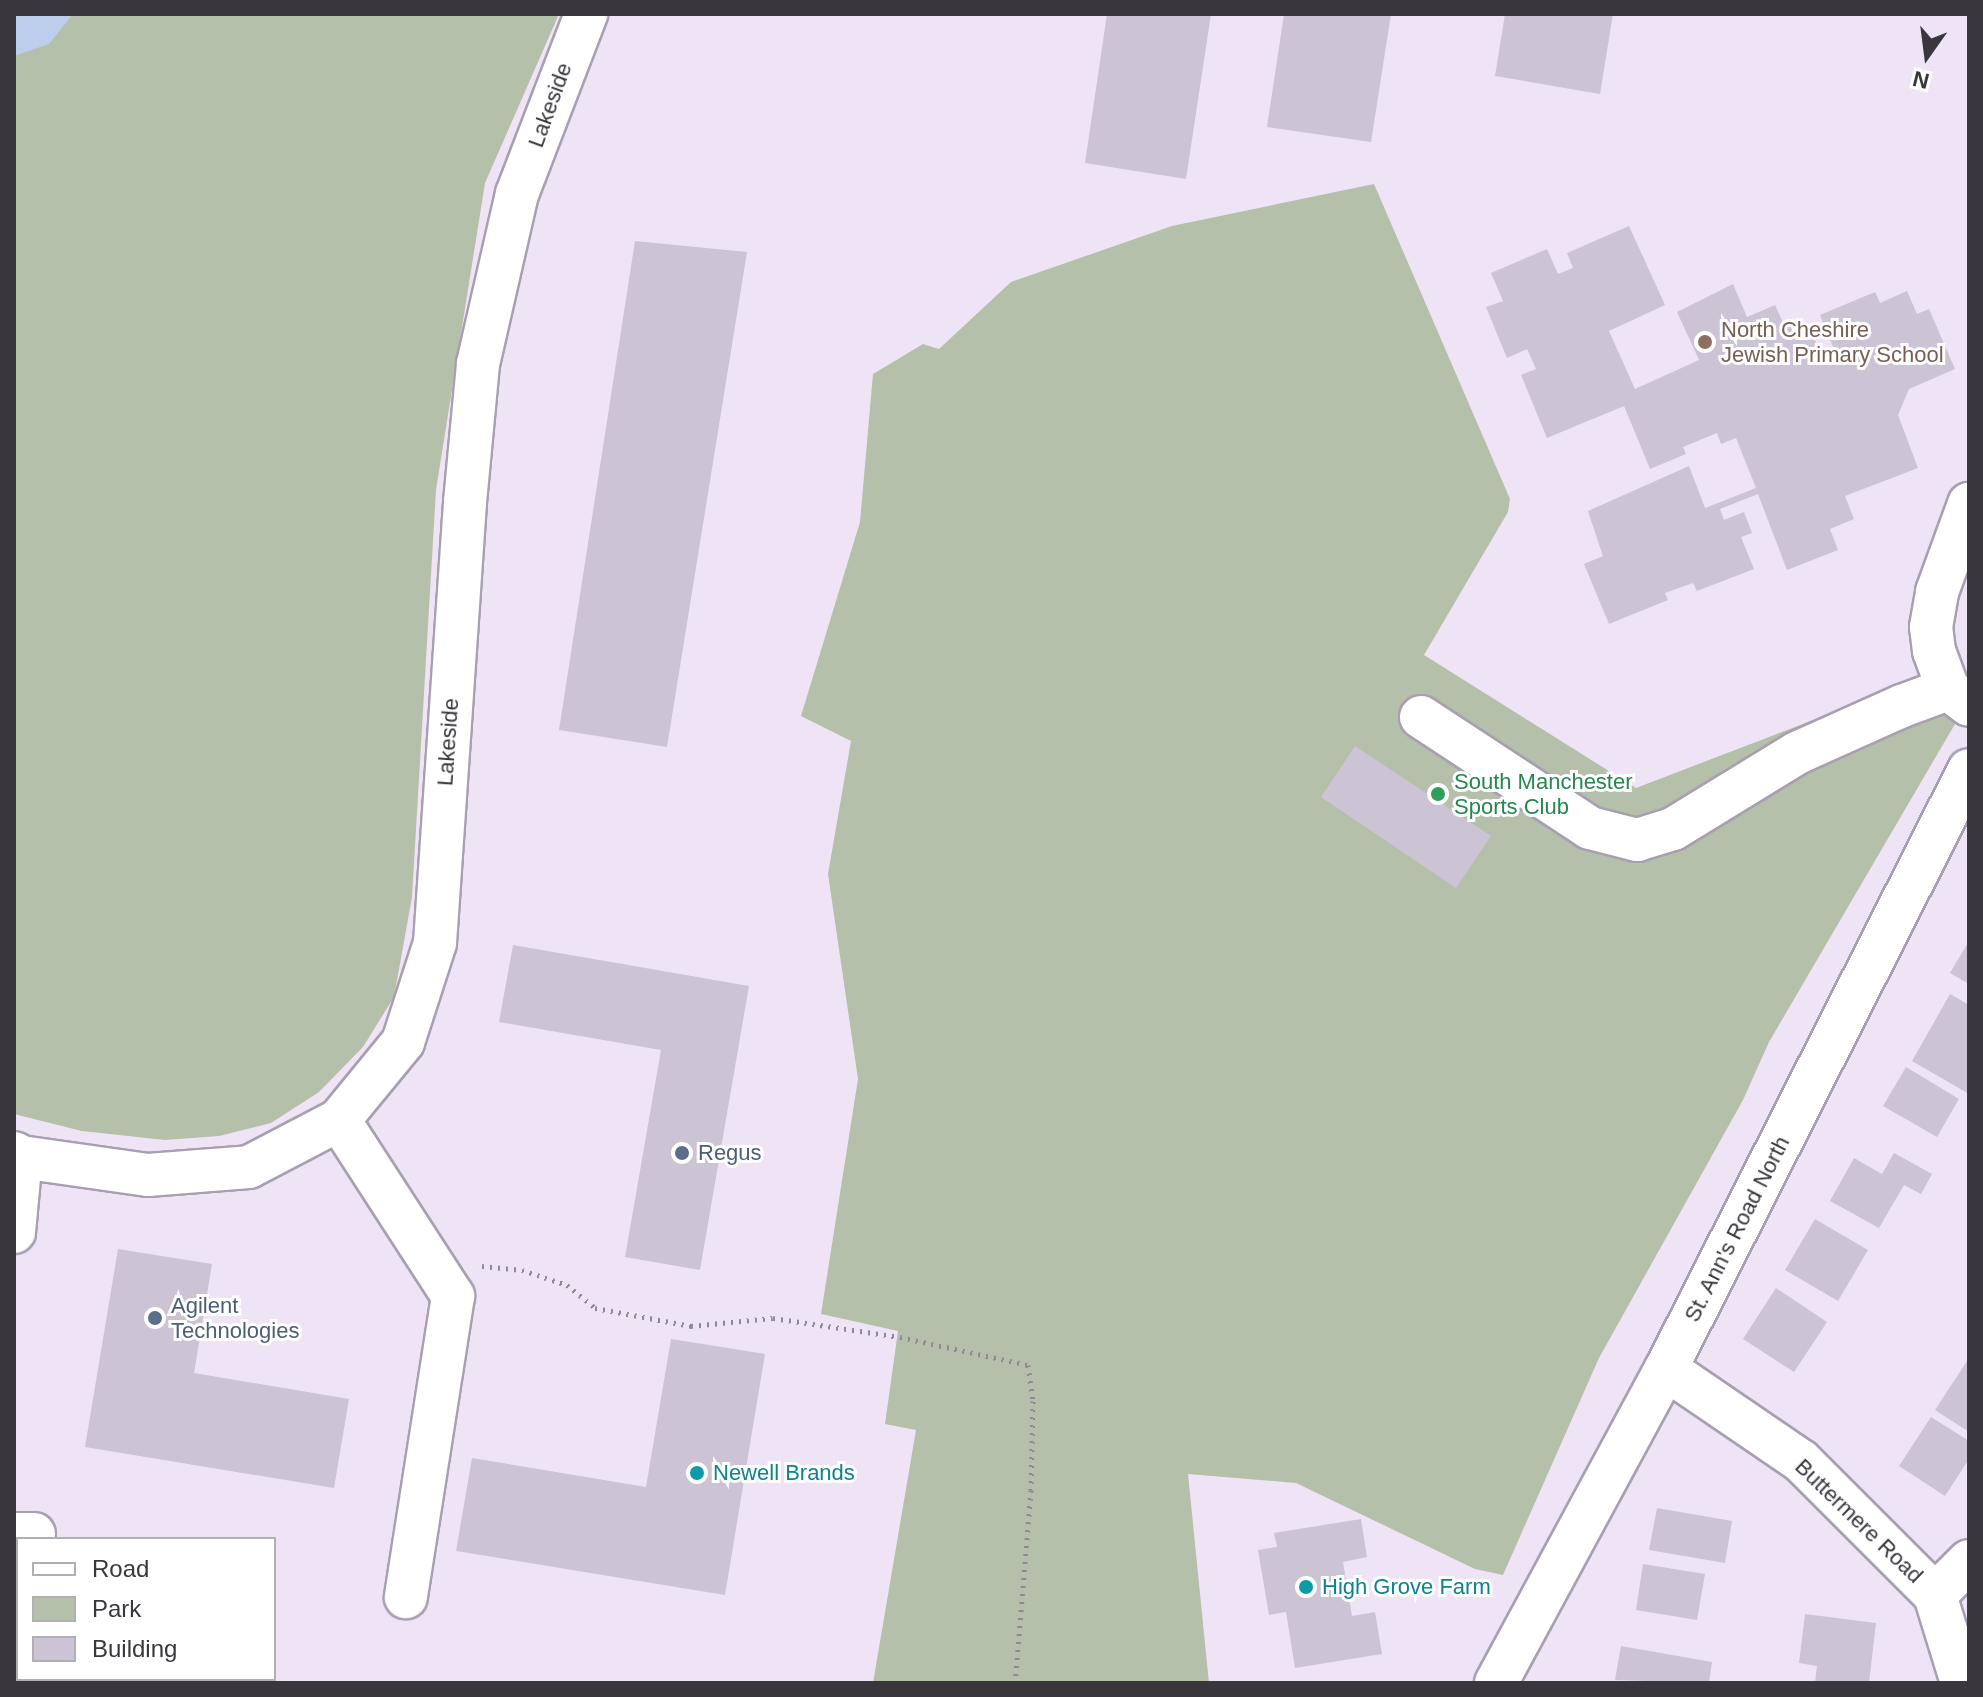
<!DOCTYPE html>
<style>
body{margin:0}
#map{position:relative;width:1983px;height:1697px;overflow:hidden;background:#eee4f6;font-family:Helvetica,sans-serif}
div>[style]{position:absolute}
.green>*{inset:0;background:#b5c0aa}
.water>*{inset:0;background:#bdceec}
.building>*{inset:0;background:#ccc3d5}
.path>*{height:5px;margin-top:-2.5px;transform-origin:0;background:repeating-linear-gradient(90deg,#908995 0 2px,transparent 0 8px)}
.roads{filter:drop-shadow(2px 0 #a89fb0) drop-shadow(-2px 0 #a89fb0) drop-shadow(0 2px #a89fb0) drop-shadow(0 -2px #a89fb0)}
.minor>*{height:42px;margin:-21px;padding:0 21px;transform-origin:21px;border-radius:21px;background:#fff}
.dots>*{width:22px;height:22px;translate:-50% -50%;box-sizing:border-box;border:4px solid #fff;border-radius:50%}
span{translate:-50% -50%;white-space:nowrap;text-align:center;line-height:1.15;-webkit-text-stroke:6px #fff;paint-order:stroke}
.street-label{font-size:22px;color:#3a363d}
.education-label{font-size:22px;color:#785e54}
.left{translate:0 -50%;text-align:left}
.leisure-label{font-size:22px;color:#27864d}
.service-label{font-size:22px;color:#4e5e75}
.culture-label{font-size:22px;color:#0d838f}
.frame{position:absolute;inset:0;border:16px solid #3a363d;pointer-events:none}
.legend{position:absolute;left:16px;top:1537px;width:260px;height:144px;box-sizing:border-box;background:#fff;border:2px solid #b0afb1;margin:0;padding:10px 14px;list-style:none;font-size:24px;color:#3a363d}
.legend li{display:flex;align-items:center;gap:16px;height:40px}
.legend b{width:40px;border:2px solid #b0afb1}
.north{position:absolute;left:1887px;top:16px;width:80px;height:80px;-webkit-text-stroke:6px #fff;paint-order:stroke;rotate:194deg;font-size:22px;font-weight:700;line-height:32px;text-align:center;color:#3a363d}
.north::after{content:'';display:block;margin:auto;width:28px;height:36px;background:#3a363d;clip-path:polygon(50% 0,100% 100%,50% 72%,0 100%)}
</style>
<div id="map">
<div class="green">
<i style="clip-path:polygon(14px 14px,559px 14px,485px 183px,436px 490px,412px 897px,394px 997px,363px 1047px,319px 1092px,271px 1123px,219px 1136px,165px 1140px,82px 1131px,14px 1114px)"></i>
<i style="clip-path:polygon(1374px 184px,1510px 499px,1508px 512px,1424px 655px,1636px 788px,1910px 683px,1955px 724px,1769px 1042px,1743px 1100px,1599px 1358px,1503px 1575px,1475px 1569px,1296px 1483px,1188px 1474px,1209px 1683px,873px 1683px,916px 1430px,885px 1424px,898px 1331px,821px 1314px,858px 1079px,828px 874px,851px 741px,801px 716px,860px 522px,873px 374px,923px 344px,939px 349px,1011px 282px,1172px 226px)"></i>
</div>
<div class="water">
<i style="clip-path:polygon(14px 14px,73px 14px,49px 44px,14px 56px)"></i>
</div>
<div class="building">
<i style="clip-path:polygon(1107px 14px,1211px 14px,1186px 179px,1085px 163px)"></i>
<i style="clip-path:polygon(1284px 14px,1391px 14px,1371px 142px,1267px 127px)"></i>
<i style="clip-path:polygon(1505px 14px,1613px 14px,1600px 94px,1495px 76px)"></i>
<i style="clip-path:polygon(1629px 226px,1665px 305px,1609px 331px,1635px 389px,1699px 360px,1677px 312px,1733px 284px,1747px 317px,1775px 305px,1785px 327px,1796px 322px,1803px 338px,1812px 334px,1820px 351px,1827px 348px,1830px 356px,1836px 354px,1820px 315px,1875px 292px,1880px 303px,1907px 291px,1917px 314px,1929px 309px,1955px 369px,1909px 389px,1898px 415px,1918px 468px,1845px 496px,1854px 519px,1830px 529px,1838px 550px,1787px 570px,1758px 494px,1720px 509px,1724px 520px,1744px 512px,1752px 533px,1741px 537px,1754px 569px,1697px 591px,1693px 583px,1665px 593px,1668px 600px,1609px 624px,1584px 564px,1603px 556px,1588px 511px,1689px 466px,1705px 508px,1756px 488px,1736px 438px,1721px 444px,1717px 433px,1683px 447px,1686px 454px,1650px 469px,1624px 406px,1547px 438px,1521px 375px,1536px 369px,1527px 349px,1507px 358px,1486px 307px,1503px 301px,1491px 273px,1547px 249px,1558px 274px,1573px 268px,1567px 253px)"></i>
<i style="clip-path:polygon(635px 241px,747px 252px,667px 747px,559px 730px)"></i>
<i style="clip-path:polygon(1355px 746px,1491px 836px,1456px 888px,1321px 797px)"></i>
<i style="clip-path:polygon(1969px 941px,1969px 984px,1950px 973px)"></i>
<i style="clip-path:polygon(513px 945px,749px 986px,700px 1270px,625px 1257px,661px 1050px,499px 1022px)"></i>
<i style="clip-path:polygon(1950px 994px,1969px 1005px,1969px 1094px,1912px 1061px)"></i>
<i style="clip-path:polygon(1906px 1067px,1959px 1099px,1937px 1137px,1883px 1106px)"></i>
<i style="clip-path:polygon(1894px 1153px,1932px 1174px,1921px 1194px,1904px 1185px,1879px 1228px,1830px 1201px,1854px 1158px,1882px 1174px)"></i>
<i style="clip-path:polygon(1815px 1219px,1868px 1250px,1838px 1301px,1785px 1270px)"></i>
<i style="clip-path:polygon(118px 1249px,212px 1264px,194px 1373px,349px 1399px,334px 1488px,85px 1447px)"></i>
<i style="clip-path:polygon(1776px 1288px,1827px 1322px,1794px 1372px,1743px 1339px)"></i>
<i style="clip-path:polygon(671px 1339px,765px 1354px,725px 1595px,456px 1551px,472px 1458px,646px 1487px)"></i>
<i style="clip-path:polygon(1967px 1361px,1969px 1362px,1969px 1432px,1935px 1410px)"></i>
<i style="clip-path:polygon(1931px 1417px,1969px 1441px,1969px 1459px,1945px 1496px,1899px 1466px)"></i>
<i style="clip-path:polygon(1657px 1508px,1732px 1521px,1725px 1563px,1649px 1550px)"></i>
<i style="clip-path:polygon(1361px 1519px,1367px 1557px,1343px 1562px,1352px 1616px,1375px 1612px,1382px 1654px,1295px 1668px,1286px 1612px,1269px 1615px,1258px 1550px,1277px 1547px,1274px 1533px)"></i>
<i style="clip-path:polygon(1643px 1564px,1705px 1574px,1697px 1620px,1636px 1610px)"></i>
<i style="clip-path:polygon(1805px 1614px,1876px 1623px,1869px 1683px,1815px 1683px,1817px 1666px,1799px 1663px)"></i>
<i style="clip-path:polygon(1621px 1646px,1712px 1662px,1709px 1683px,1615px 1680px)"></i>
</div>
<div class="path">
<i style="left:482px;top:1266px;width:40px;rotate:5.7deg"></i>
<i style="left:522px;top:1270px;width:47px;rotate:18.4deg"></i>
<i style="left:567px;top:1285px;width:36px;rotate:39deg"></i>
<i style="left:595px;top:1308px;width:98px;rotate:10.6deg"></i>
<i style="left:691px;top:1326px;width:82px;rotate:-5.6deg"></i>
<i style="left:773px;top:1318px;width:128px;rotate:8.5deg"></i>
<i style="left:900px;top:1337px;width:131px;rotate:12.3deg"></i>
<i style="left:1028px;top:1365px;width:36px;rotate:82deg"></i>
<i style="left:1033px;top:1401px;width:89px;rotate:91.3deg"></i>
<i style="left:1031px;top:1490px;width:194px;rotate:94.7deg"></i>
</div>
<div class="roads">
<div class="minor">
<i style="left:1948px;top:689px;width:40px;rotate:-110.2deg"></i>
<i style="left:1934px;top:651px;width:24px;rotate:-97deg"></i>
<i style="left:1931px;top:627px;width:36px;rotate:-80deg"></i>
<i style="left:1937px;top:592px;width:94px;rotate:-70deg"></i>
<i style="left:1421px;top:717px;width:202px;rotate:33.3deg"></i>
<i style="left:1590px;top:828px;width:49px;rotate:14.3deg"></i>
<i style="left:1637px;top:840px;width:38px;rotate:-17deg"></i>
<i style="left:1673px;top:829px;width:145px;rotate:-31.5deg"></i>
<i style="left:1797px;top:753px;width:115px;rotate:-24.1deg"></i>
<i style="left:1902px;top:706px;width:49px;rotate:-20.3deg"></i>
<i style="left:1948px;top:689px;width:26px;rotate:37deg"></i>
<i style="left:339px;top:1120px;width:210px;rotate:57.1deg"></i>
<i style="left:453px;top:1296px;width:305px;rotate:98.9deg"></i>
<i style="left:14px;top:1153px;width:8px;rotate:30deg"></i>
<i style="left:21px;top:1157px;width:128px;rotate:8.1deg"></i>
<i style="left:148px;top:1175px;width:101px;rotate:-4.5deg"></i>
<i style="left:249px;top:1167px;width:102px;rotate:-27.6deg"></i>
<i style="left:339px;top:1120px;width:101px;rotate:-50.6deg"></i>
<i style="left:403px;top:1042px;width:104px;rotate:-72.1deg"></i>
<i style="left:435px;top:943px;width:442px;rotate:-86.1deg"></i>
<i style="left:465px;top:502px;width:139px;rotate:-84.6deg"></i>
<i style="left:478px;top:364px;width:174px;rotate:-77.1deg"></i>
<i style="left:517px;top:194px;width:193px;rotate:-69deg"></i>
<i style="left:14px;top:1232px;width:75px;rotate:-84.7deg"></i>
<i style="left:1666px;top:1369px;width:163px;rotate:34.3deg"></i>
<i style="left:1801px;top:1461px;width:190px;rotate:45deg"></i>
<i style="left:1935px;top:1595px;width:92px;rotate:72.9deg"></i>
<i style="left:14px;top:1534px;width:20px"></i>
<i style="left:1935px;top:1595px;width:48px;rotate:-45deg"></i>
<i style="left:1496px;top:1683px;width:357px;rotate:-61.6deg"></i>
<i style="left:1666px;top:1369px;width:671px;rotate:-63.17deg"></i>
</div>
</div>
<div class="dots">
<i style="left:1705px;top:342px;background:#8d6e63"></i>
<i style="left:1438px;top:794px;background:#2e9e5b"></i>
<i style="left:682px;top:1153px;background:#5c6f8a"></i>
<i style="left:155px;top:1318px;background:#5c6f8a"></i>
<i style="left:697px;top:1473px;background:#0f9aa8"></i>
<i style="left:1306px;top:1587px;background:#0f9aa8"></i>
</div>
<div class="street-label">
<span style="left:550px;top:105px;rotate:-70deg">Lakeside</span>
<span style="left:448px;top:742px;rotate:-86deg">Lakeside</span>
<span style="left:1737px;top:1229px;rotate:-63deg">St. Ann's Road North</span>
<span style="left:1859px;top:1521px;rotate:44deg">Buttermere Road</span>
</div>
<div class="education-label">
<span class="left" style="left:1721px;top:342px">North Cheshire<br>Jewish Primary School</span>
</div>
<div class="leisure-label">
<span class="left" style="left:1454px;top:794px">South Manchester<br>Sports Club</span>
</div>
<div class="service-label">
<span class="left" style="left:698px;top:1153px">Regus</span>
<span class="left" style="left:171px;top:1318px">Agilent<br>Technologies</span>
</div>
<div class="culture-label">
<span class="left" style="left:713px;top:1473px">Newell Brands</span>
<span class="left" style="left:1322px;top:1587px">High Grove Farm</span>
</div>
<div class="frame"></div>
<ul class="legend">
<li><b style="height:10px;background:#fff"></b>Road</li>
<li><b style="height:22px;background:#b5c0aa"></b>Park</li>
<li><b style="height:22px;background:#ccc3d5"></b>Building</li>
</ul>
<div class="north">N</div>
</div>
